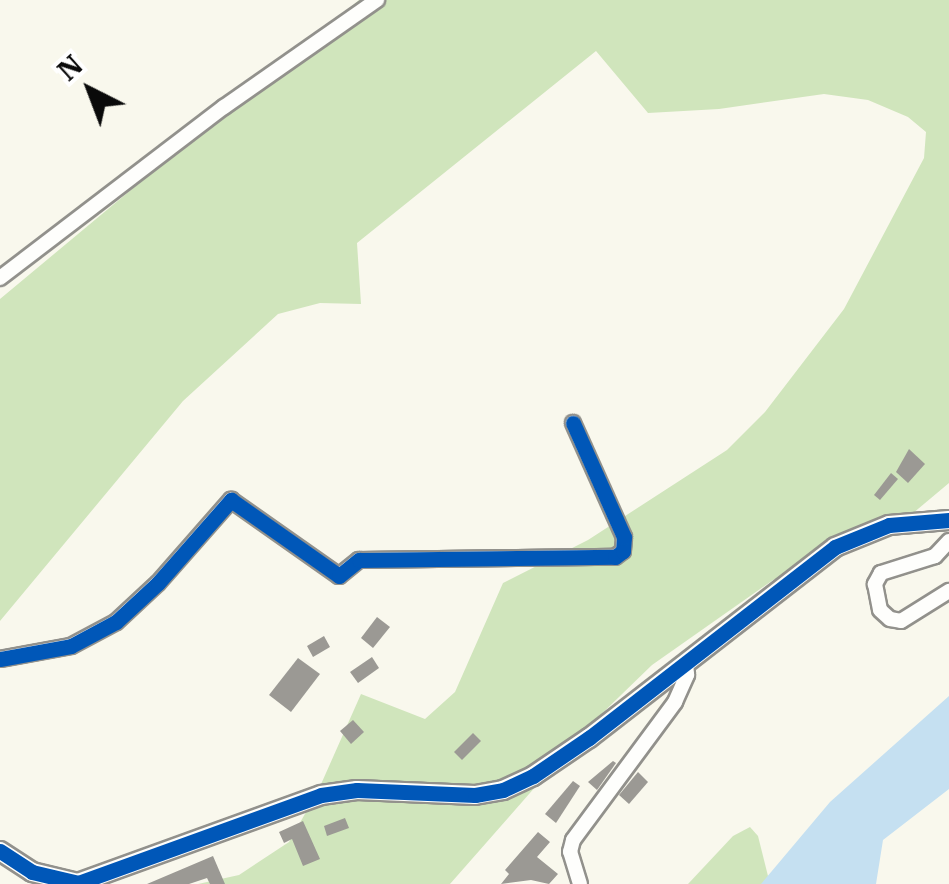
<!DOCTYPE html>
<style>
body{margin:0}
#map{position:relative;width:949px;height:884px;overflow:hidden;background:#f9f8ed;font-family:"IBM Plex Serif",serif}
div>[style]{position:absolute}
.forest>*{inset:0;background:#d0e5bc}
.water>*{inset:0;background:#c5e0f1}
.building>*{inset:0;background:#9b9994}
.roads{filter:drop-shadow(2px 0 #92918c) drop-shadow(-2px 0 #92918c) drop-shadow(0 2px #92918c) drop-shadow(0 -2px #92918c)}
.minor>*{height:14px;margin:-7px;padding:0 7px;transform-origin:7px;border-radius:7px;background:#fefefc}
.tertiary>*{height:18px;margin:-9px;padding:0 9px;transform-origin:9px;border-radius:9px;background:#fefefc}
.cycleway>*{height:15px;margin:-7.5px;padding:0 7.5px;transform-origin:7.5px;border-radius:7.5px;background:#0057b8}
span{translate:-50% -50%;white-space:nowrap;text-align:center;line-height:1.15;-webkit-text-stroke:10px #fff;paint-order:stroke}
.north{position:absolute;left:40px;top:40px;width:100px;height:100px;-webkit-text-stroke:8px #fff;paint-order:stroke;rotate:318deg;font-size:28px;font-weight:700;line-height:40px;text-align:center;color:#0a0a0a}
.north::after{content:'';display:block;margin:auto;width:35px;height:45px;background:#0a0a0a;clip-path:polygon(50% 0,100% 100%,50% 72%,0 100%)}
</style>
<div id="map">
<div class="forest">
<i style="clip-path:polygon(359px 0,949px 0,949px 483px,906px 519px,852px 548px,773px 580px,652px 665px,587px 728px,450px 884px,198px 884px,239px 875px,289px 842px,318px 791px,361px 694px,425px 719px,455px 692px,503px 583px,588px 540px,727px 450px,765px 412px,844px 309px,924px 158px,926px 132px,908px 117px,868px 100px,824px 94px,719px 109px,648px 113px,596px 51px,357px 243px,361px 304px,320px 303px,278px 314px,183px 401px,0 621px,0 299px)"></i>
<i style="clip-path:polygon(750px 827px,758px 836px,770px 884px,688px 884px,733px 836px)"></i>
</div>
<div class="water">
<i style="clip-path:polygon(949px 696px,949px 789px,883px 840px,876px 884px,761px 884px,830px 802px)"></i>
</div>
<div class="building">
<i style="clip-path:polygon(909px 449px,925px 464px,908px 483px,896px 472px)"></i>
<i style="clip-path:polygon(891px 473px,898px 479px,880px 500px,874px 495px)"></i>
<i style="clip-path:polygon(377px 617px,390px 627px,373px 648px,361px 638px)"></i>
<i style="clip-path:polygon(324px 636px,330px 647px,313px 657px,307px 646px)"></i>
<i style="clip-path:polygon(372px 657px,379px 668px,358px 683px,350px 672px)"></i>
<i style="clip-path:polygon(298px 658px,320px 674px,291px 712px,269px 695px)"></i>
<i style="clip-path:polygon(353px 720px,364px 732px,351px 744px,340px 731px)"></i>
<i style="clip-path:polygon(473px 733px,481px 741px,462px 760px,454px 752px)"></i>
<i style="clip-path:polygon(613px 761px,616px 763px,597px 790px,588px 782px)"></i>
<i style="clip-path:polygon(638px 772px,648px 782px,629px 804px,619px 795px)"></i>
<i style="clip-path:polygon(573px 781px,580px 786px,556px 823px,545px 814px)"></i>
<i style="clip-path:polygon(345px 818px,349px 828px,327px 836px,324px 826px)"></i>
<i style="clip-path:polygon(303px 821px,320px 859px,303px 866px,292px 839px,284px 843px,279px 832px)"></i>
<i style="clip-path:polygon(538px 832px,550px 842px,537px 857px,558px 874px,549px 884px,531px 880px,501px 884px,509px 874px,505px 870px)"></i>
<i style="clip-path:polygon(213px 856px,225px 884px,210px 884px,207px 878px,189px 884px,147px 884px)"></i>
</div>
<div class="roads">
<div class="minor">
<i style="left:0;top:278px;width:282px;rotate:-37.4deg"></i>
<i style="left:224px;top:107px;width:187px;rotate:-35deg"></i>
<i style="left:949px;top:541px;width:21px;rotate:133deg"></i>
<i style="left:935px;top:556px;width:57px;rotate:162.5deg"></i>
<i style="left:881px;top:573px;width:13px;rotate:119deg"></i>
<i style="left:875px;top:584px;width:26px;rotate:79deg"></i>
<i style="left:880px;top:610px;width:13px;rotate:42deg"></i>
<i style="left:890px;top:619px;width:11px;rotate:10deg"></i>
<i style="left:901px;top:621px;width:57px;rotate:-32deg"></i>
<i style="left:0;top:659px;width:72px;rotate:-10.4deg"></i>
<i style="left:71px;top:646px;width:51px;rotate:-28.1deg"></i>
<i style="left:116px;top:622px;width:57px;rotate:-42.9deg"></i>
<i style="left:158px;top:583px;width:111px;rotate:-48.7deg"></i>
<i style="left:231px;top:500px;width:132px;rotate:35.1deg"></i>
<i style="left:339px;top:576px;width:26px;rotate:-39deg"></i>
<i style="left:359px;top:560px;width:256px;rotate:-0.7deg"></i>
<i style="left:615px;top:557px;width:10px;rotate:-37deg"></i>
<i style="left:623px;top:551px;width:14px;rotate:-86deg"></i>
<i style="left:624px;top:537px;width:125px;rotate:-114.1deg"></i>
<i style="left:580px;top:884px;width:34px;rotate:-107deg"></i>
<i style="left:570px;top:852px;width:12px;rotate:-76deg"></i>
<i style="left:573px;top:840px;width:172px;rotate:-53.5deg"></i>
<i style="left:675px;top:702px;width:30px;rotate:-66deg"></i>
<i style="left:687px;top:675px;width:14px;rotate:-94deg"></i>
</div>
<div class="tertiary">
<i style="left:0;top:851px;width:38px;rotate:33deg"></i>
<i style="left:32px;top:872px;width:47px;rotate:13.4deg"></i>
<i style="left:78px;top:883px;width:258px;rotate:-19.9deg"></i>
<i style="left:321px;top:795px;width:36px;rotate:-8deg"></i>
<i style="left:357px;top:790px;width:118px;rotate:2.4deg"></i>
<i style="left:475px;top:795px;width:28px;rotate:-10deg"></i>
<i style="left:503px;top:790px;width:33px;rotate:-25deg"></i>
<i style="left:533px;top:776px;width:68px;rotate:-34.2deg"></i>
<i style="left:589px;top:738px;width:311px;rotate:-37.8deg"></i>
<i style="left:835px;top:547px;width:58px;rotate:-22.2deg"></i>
<i style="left:889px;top:525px;width:60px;rotate:-4.8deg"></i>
</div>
</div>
<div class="cycleway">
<i style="left:0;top:659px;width:72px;rotate:-10.4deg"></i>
<i style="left:71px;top:646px;width:51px;rotate:-28.1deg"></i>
<i style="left:116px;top:622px;width:57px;rotate:-42.9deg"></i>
<i style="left:158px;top:583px;width:111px;rotate:-48.7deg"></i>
<i style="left:231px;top:500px;width:132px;rotate:35.1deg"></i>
<i style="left:339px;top:576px;width:26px;rotate:-39deg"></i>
<i style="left:359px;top:560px;width:256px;rotate:-0.7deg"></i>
<i style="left:615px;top:557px;width:10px;rotate:-37deg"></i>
<i style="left:623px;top:551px;width:14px;rotate:-86deg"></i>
<i style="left:624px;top:537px;width:125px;rotate:-114.1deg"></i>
<i style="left:0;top:851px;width:38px;rotate:33deg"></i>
<i style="left:32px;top:872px;width:47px;rotate:13.4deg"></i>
<i style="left:78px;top:883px;width:258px;rotate:-19.9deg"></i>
<i style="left:321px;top:795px;width:36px;rotate:-8deg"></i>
<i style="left:357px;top:790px;width:118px;rotate:2.4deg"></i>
<i style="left:475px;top:795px;width:28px;rotate:-10deg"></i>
<i style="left:503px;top:790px;width:33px;rotate:-25deg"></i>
<i style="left:533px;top:776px;width:68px;rotate:-34.2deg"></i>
<i style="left:589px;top:738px;width:311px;rotate:-37.8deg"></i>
<i style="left:835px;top:547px;width:58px;rotate:-22.2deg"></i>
<i style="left:889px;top:525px;width:60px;rotate:-4.8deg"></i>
</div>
<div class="north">N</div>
</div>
